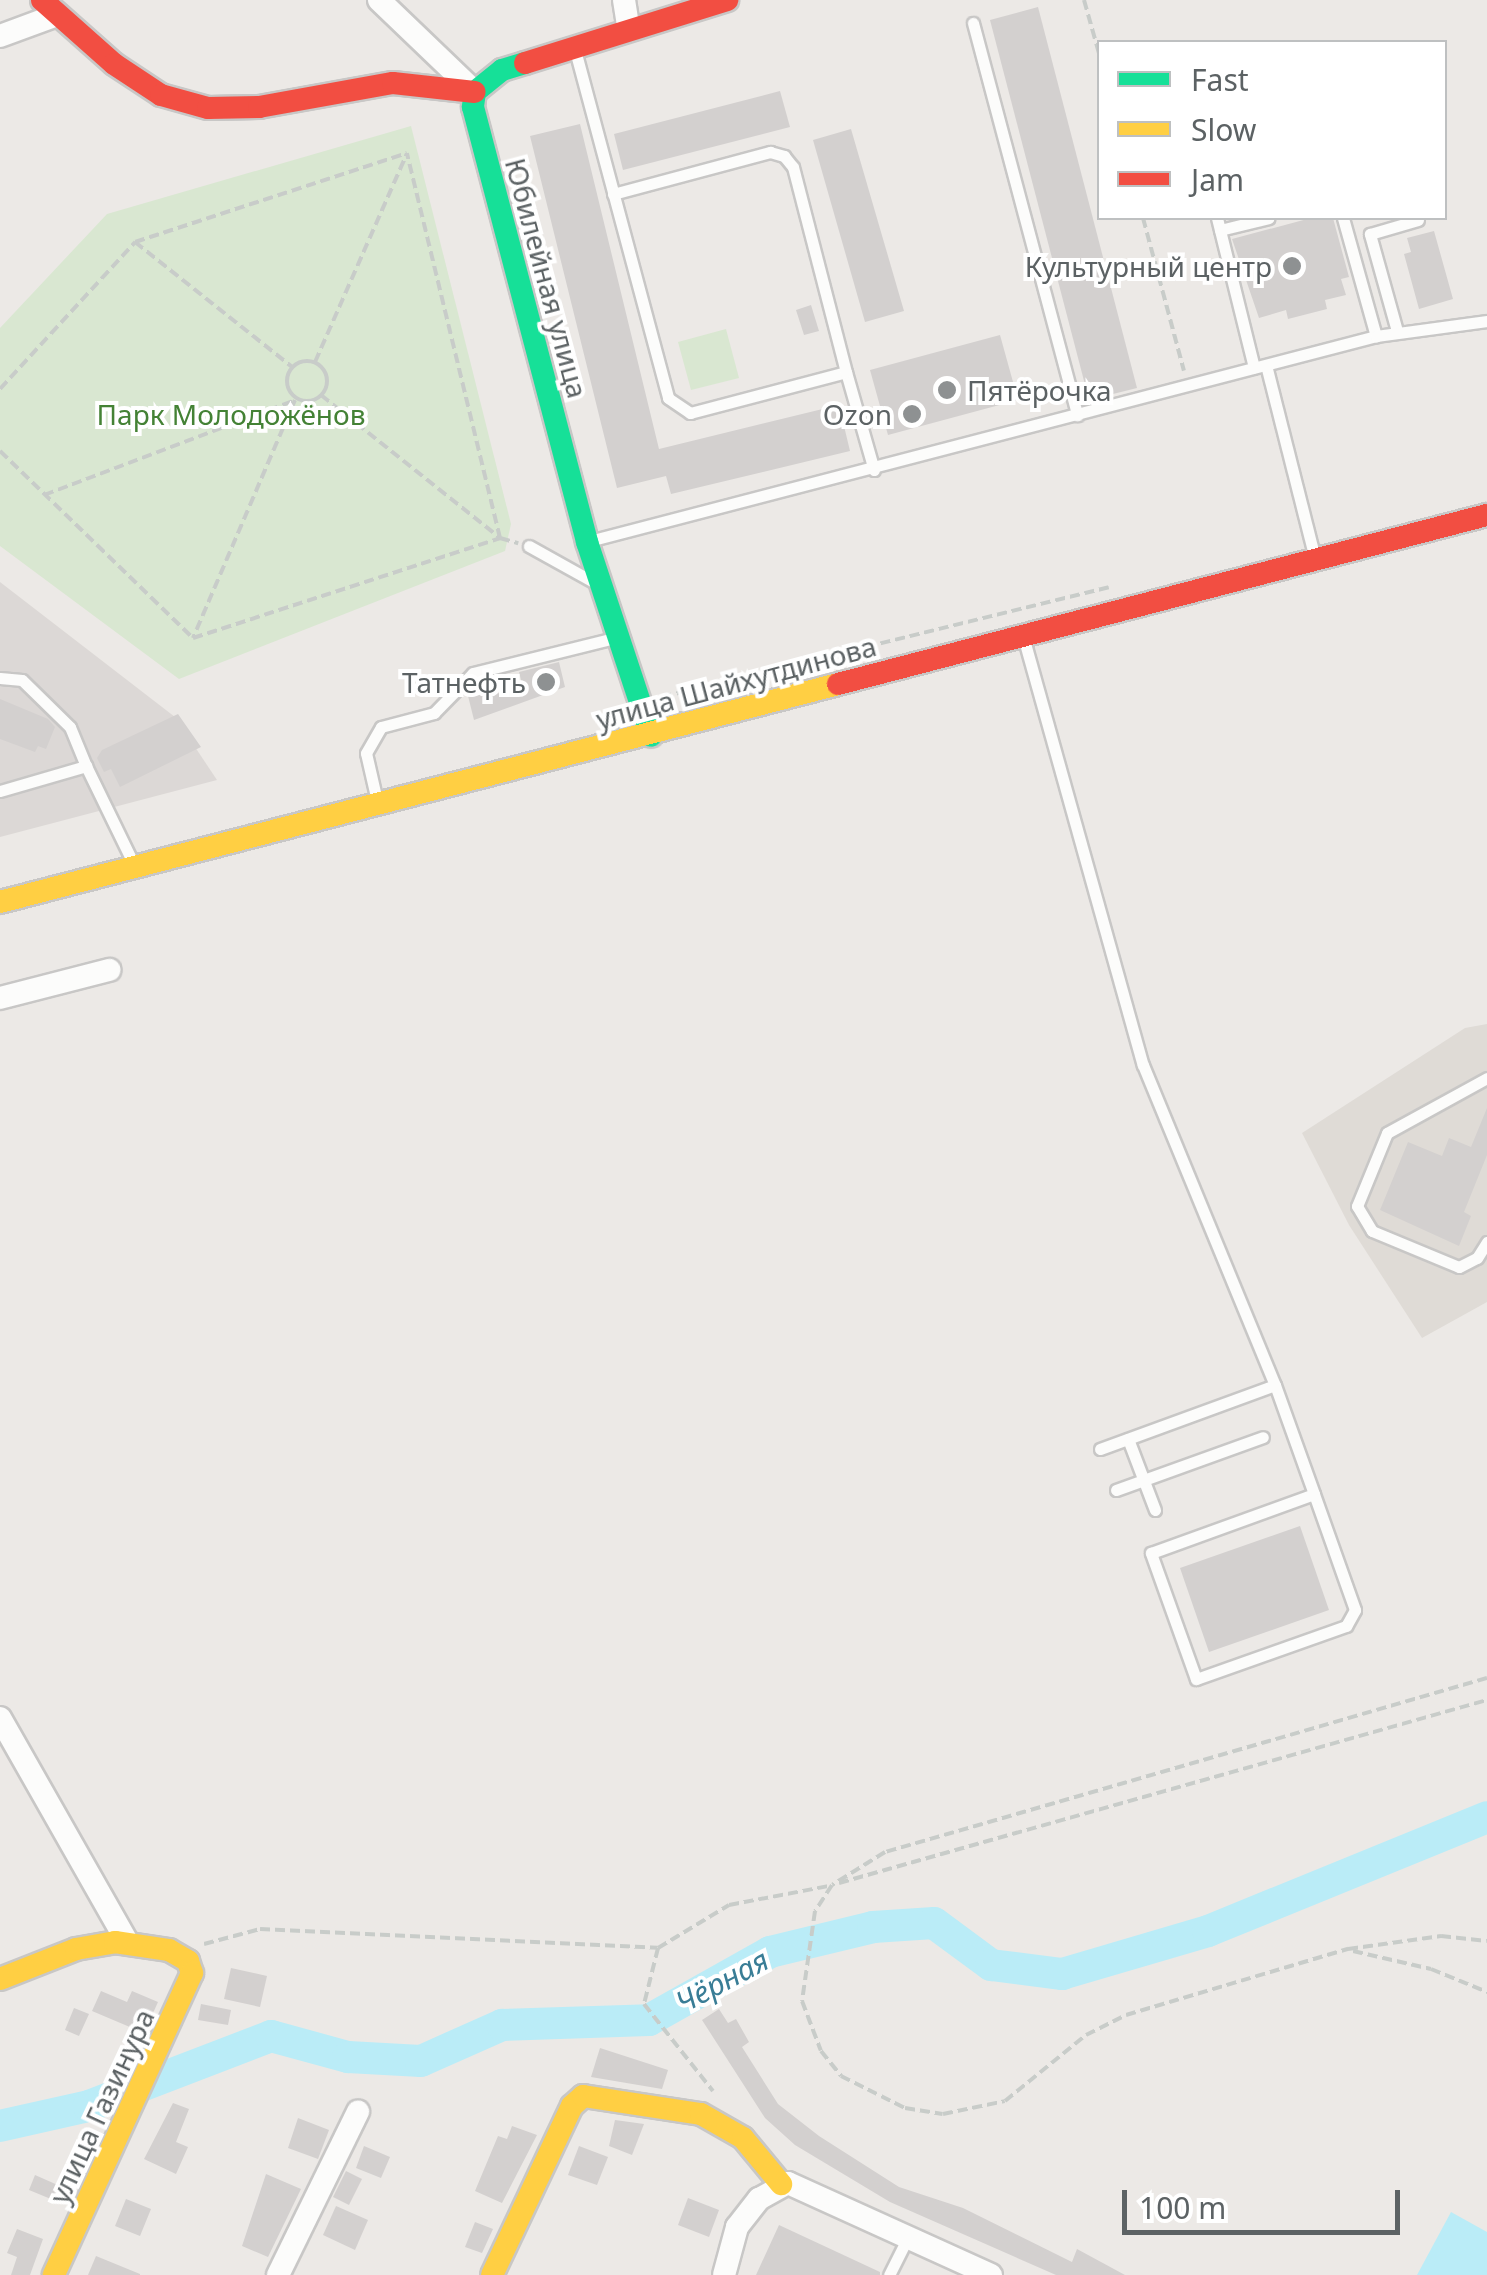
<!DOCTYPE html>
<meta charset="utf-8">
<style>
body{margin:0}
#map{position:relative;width:1487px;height:2275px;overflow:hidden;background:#ece9e6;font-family:"Noto Sans",sans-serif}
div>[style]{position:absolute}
.industrial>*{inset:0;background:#dcd8d6}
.education>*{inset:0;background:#dfdbd6}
.green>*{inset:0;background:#d9e7d1}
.water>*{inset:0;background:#baecf7}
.river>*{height:32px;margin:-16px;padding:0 16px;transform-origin:16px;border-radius:16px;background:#baecf7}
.building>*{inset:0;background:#d3d0cf}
.path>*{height:4px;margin-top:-2px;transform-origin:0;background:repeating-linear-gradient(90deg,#c8ccc9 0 10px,transparent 0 15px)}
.path>.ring{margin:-2px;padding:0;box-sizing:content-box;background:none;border:4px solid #c8ccc9;border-radius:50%}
.roads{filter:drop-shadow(2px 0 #c8c7c6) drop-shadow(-2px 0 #c8c7c6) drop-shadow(0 2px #c8c7c6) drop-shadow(0 -2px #c8c7c6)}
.lane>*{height:11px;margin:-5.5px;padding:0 5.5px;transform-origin:5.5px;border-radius:5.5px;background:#fcfcfb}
.street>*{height:22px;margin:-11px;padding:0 11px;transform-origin:11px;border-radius:11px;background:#fcfcfb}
.fast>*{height:22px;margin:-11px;padding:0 11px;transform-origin:11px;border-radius:11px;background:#16e098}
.slow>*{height:22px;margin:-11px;padding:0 11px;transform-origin:11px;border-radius:11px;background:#ffcf43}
.jam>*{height:22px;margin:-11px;padding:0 11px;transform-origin:11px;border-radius:11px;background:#f24e42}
.dots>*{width:28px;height:28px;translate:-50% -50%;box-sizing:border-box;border:5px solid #fff;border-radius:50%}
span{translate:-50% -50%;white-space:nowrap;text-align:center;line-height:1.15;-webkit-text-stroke:8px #fff;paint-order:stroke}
.poi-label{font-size:28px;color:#5c6264}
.right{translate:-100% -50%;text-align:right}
.left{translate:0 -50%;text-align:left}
.street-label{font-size:28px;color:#5c6264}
.park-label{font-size:28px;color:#448235}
.water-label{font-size:30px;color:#397d96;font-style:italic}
.legend{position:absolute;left:1097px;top:40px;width:350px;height:180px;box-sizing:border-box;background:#fff;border:2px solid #bec0c1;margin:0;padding:12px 18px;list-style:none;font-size:30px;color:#5c6264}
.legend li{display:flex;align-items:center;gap:20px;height:50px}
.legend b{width:50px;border:2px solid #bec0c1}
.scale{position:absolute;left:1122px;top:2190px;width:278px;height:45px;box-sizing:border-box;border:5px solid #5c6264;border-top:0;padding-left:12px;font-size:30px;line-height:35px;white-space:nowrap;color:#5c6264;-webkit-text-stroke:8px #fff;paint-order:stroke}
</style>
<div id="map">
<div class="industrial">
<i style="clip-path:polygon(0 582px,175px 717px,217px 780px,0 837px)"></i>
</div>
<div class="education">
<i style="clip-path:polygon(1487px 1024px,1487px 1302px,1422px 1338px,1349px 1225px,1302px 1133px,1465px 1028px)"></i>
</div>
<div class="green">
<i style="clip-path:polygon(411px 126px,511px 524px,505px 551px,179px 679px,0 546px,0 328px,107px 214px)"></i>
<i style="clip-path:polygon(726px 329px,739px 378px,691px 390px,678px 342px)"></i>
</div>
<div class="water">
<i style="clip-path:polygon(1451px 2212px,1487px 2232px,1487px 2275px,1417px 2275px)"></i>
</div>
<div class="river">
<i style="left:0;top:2126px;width:91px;rotate:-12.7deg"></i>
<i style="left:89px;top:2106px;width:195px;rotate:-21deg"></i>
<i style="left:271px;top:2036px;width:80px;rotate:15.3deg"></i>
<i style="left:348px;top:2057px;width:73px;rotate:3.1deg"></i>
<i style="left:421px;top:2061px;width:89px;rotate:-24deg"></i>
<i style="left:502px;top:2025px;width:147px;rotate:-1.9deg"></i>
<i style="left:649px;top:2020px;width:139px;rotate:-29.3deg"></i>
<i style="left:770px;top:1952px;width:106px;rotate:-13.6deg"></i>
<i style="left:873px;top:1927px;width:61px;rotate:-3.8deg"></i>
<i style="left:934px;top:1923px;width:71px;rotate:36.4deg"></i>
<i style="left:991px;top:1965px;width:72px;rotate:7.2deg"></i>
<i style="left:1062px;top:1974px;width:152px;rotate:-16.4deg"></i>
<i style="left:1208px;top:1931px;width:301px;rotate:-22.2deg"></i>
</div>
<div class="building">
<i style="clip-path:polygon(1038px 7px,1137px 388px,1089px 400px,990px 20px)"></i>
<i style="clip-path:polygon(780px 91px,790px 127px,623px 170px,614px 134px)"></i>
<i style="clip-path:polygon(580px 124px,659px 449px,839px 405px,850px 451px,671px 494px,666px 476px,617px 488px,530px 136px)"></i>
<i style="clip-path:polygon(851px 129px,904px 311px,865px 322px,813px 140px)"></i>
<i style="clip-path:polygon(1311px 218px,1333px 218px,1349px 277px,1341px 279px,1346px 295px,1325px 300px,1327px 309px,1288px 319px,1286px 310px,1259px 318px,1232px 239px)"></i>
<i style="clip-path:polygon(1434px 231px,1453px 299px,1419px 309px,1404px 254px,1411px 252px,1407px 238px)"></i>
<i style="clip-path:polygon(811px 305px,819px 331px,804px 335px,796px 310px)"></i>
<i style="clip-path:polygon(1000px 335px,1018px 400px,888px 435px,870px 370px)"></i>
<i style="clip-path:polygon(559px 662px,565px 687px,474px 720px,467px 692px,478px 681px,491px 678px,495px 694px,523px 688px,519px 672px)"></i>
<i style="clip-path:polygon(0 699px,48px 719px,55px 727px,46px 749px,38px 746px,35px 752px,0 739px)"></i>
<i style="clip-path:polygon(178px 714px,201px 747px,120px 787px,111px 769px,104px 772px,97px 758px,102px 750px)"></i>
<i style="clip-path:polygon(1487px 1108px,1487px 1155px,1464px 1212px,1471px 1216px,1459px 1246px,1380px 1210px,1408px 1142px,1442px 1156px,1449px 1138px,1471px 1147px)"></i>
<i style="clip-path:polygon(1300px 1526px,1329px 1610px,1209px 1652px,1180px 1568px)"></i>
<i style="clip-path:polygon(231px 1968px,267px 1976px,260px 2007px,224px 1999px)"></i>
<i style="clip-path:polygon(101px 1991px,127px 2002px,132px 1991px,158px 2002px,144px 2033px,92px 2011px)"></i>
<i style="clip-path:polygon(201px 2004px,231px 2010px,228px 2025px,198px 2020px)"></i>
<i style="clip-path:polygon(74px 2008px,89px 2014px,79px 2036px,65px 2030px)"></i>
<i style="clip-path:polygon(719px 2009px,728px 2023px,736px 2019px,749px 2042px,742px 2047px,778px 2104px,819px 2136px,899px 2187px,963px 2208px,1072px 2262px,1077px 2249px,1125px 2275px,1056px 2275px,890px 2202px,795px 2145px,765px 2118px,702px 2020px)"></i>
<i style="clip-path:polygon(600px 2048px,668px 2070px,662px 2089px,591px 2077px)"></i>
<i style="clip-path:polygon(173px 2103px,189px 2109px,176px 2142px,188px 2147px,176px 2174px,144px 2159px)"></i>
<i style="clip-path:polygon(298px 2118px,329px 2130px,318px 2159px,288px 2148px)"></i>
<i style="clip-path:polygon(615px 2120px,644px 2124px,632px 2155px,609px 2146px)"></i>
<i style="clip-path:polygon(512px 2126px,537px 2135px,502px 2203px,475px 2191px,498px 2136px,507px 2139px)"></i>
<i style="clip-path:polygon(364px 2146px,390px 2157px,381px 2178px,356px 2168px)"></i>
<i style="clip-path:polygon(579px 2146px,608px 2157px,597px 2185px,568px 2175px)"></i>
<i style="clip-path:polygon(346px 2171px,362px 2179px,349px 2205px,333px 2197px)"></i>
<i style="clip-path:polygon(266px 2174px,301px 2189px,268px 2257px,242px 2246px)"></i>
<i style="clip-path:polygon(35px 2175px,69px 2190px,63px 2204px,29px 2190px)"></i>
<i style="clip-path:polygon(688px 2198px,719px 2210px,709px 2237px,678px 2225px)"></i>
<i style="clip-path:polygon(126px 2199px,151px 2209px,140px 2236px,115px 2226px)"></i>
<i style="clip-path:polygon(336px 2206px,368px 2220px,355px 2250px,323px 2235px)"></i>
<i style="clip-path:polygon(475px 2222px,493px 2229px,482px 2253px,465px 2247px)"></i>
<i style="clip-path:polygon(779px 2225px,880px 2272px,880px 2275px,756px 2275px)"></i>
<i style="clip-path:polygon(17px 2229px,43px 2239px,30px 2275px,11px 2275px,17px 2257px,7px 2253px)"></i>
<i style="clip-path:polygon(96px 2256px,140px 2274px,140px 2275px,88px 2275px)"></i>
</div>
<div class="path">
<i style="left:1084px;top:0;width:59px;rotate:74.3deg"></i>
<i style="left:1143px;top:218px;width:158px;rotate:75deg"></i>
<i style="left:135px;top:242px;width:201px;rotate:38.5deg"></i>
<i class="ring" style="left:287px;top:361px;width:36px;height:36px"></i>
<i style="left:315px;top:362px;width:228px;rotate:-66.2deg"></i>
<i style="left:0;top:389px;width:200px;rotate:-47.4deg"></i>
<i style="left:135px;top:242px;width:286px;rotate:-18.1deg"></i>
<i style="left:321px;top:395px;width:229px;rotate:38.6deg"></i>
<i style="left:500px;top:538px;width:396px;rotate:-103.6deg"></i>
<i style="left:295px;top:400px;width:259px;rotate:113.2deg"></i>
<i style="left:193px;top:638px;width:323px;rotate:-18deg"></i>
<i style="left:500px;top:538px;width:19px;rotate:16deg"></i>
<i style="left:0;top:451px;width:269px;rotate:44.1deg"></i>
<i style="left:44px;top:495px;width:268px;rotate:-20.7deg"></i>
<i style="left:662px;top:697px;width:460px;rotate:-13.8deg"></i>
<i style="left:1487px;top:1678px;width:627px;rotate:163.88deg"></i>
<i style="left:885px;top:1852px;width:62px;rotate:148.1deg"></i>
<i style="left:832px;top:1885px;width:31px;rotate:123deg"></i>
<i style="left:815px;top:1911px;width:91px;rotate:98.2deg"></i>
<i style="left:802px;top:2001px;width:53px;rotate:69.2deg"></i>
<i style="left:821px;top:2051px;width:32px;rotate:51deg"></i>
<i style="left:841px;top:2076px;width:72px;rotate:26.6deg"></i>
<i style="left:905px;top:2108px;width:38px;rotate:9deg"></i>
<i style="left:943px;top:2114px;width:63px;rotate:-11.8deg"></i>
<i style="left:1005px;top:2101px;width:104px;rotate:-39.2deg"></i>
<i style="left:1086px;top:2035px;width:45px;rotate:-26.6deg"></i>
<i style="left:1126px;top:2015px;width:232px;rotate:-16.6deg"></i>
<i style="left:1348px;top:1949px;width:94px;rotate:-8deg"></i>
<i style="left:1441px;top:1936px;width:46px;rotate:6.2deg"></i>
<i style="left:839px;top:1883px;width:673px;rotate:-15.77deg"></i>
<i style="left:204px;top:1944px;width:58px;rotate:-15deg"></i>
<i style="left:260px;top:1929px;width:398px;rotate:2.7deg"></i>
<i style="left:658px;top:1948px;width:58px;rotate:104deg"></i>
<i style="left:644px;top:2004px;width:111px;rotate:51.6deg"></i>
<i style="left:658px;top:1948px;width:83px;rotate:-31.2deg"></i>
<i style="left:729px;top:1905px;width:102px;rotate:-10.8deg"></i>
<i style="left:1353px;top:1951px;width:80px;rotate:13deg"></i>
<i style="left:1431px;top:1969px;width:61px;rotate:22.3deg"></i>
</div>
<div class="roads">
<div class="lane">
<i style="left:973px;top:23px;width:406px;rotate:75.1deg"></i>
<i style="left:575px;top:50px;width:360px;rotate:75deg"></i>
<i style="left:668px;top:398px;width:27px;rotate:34deg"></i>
<i style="left:690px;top:413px;width:161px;rotate:-14.7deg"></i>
<i style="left:846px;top:372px;width:102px;rotate:74.1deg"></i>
<i style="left:613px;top:194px;width:163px;rotate:-15deg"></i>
<i style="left:770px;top:152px;width:15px;rotate:16deg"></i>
<i style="left:784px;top:156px;width:14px;rotate:51deg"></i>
<i style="left:793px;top:167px;width:212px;rotate:75.5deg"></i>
<i style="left:1217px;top:218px;width:154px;rotate:76.1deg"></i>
<i style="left:1343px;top:218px;width:123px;rotate:74.4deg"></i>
<i style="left:1220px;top:230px;width:50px;rotate:-13.8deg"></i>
<i style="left:1397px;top:331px;width:101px;rotate:-105.6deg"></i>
<i style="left:1370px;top:234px;width:50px;rotate:-16.3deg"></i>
<i style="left:1266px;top:365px;width:200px;rotate:75.8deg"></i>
<i style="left:589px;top:541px;width:813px;rotate:-14.6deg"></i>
<i style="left:1376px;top:336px;width:112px;rotate:-7.7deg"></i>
<i style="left:529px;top:546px;width:72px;rotate:29.1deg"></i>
<i style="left:1023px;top:636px;width:445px;rotate:74.4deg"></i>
<i style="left:1143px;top:1065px;width:346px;rotate:67.6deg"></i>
<i style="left:1275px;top:1385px;width:116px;rotate:70.3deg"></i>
<i style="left:1314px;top:1494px;width:123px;rotate:70.5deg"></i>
<i style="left:1355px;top:1610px;width:18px;rotate:119deg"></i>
<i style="left:1346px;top:1626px;width:159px;rotate:160.5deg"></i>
<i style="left:1196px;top:1679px;width:134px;rotate:-109.7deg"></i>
<i style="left:1151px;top:1553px;width:173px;rotate:-19.9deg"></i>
<i style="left:0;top:678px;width:22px;rotate:5deg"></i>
<i style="left:22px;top:680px;width:67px;rotate:44.4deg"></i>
<i style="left:70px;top:727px;width:42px;rotate:67.7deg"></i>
<i style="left:0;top:791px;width:90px;rotate:-16.2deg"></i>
<i style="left:86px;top:766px;width:110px;rotate:64.1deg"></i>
<i style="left:377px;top:801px;width:49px;rotate:-102.9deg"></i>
<i style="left:366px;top:753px;width:30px;rotate:-60deg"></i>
<i style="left:381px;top:727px;width:55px;rotate:-14.8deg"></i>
<i style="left:434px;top:713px;width:56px;rotate:-45.7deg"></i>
<i style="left:473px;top:673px;width:149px;rotate:-13.9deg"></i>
<i style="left:1487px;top:1078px;width:114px;rotate:151.2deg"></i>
<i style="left:1387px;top:1133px;width:79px;rotate:112.3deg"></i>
<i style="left:1357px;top:1206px;width:29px;rotate:59deg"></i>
<i style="left:1372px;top:1231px;width:94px;rotate:22.5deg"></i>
<i style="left:1459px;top:1267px;width:20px;rotate:-27deg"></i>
<i style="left:1477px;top:1258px;width:19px;rotate:-58deg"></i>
<i style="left:1128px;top:1439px;width:76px;rotate:69.2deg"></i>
<i style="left:1100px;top:1449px;width:186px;rotate:-20.1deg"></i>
<i style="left:1116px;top:1490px;width:156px;rotate:-19.8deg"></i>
<i style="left:889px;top:2275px;width:42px;rotate:-63.4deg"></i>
</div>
<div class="street">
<i style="left:379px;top:0;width:133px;rotate:43.8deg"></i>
<i style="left:624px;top:0;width:30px;rotate:81deg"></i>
<i style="left:0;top:36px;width:61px;rotate:-20.2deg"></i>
<i style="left:0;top:998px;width:113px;rotate:-14.4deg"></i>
<i style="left:0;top:1718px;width:259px;rotate:60.4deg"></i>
<i style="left:278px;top:2275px;width:182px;rotate:-63.9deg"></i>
<i style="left:724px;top:2275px;width:50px;rotate:-74.8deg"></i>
<i style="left:737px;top:2227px;width:36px;rotate:-52deg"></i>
<i style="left:759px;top:2199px;width:33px;rotate:-29deg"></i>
<i style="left:788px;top:2183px;width:223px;rotate:24.4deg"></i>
</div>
<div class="fast">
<i style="left:525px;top:63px;width:24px;rotate:163deg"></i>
<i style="left:502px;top:70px;width:35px;rotate:141deg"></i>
<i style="left:475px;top:92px;width:15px;rotate:98deg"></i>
<i style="left:473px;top:107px;width:450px;rotate:75.3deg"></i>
<i style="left:587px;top:542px;width:204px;rotate:71.7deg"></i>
</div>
<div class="slow">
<i style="left:0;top:902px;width:866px;rotate:-14.58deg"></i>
<i style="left:0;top:1979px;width:82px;rotate:-21.5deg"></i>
<i style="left:76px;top:1949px;width:40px;rotate:-10deg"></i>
<i style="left:115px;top:1942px;width:55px;rotate:8.4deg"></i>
<i style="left:169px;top:1950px;width:22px;rotate:30deg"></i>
<i style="left:188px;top:1961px;width:13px;rotate:72deg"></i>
<i style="left:192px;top:1973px;width:332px;rotate:114.6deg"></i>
<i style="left:492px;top:2275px;width:187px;rotate:-64.7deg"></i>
<i style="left:572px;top:2106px;width:15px;rotate:-42deg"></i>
<i style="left:583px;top:2096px;width:119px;rotate:8.7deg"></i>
<i style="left:701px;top:2114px;width:48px;rotate:29.7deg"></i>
<i style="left:743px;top:2138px;width:60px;rotate:50.4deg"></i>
</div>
<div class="jam">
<i style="left:42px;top:0;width:96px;rotate:41.6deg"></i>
<i style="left:114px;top:64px;width:56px;rotate:33.4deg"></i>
<i style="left:161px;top:95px;width:49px;rotate:15.5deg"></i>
<i style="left:208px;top:108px;width:51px;rotate:-1.1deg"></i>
<i style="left:259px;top:107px;width:136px;rotate:-10.2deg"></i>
<i style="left:393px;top:83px;width:82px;rotate:6.3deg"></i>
<i style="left:525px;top:63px;width:212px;rotate:-17.3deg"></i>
<i style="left:838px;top:684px;width:671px;rotate:-14.6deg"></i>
</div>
</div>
<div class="dots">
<i style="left:1292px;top:266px;background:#8e9192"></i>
<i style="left:947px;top:390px;background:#8e9192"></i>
<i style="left:912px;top:414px;background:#8e9192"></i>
<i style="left:546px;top:682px;background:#8e9192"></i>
</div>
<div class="poi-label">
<span class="right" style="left:1272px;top:266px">Культурный центр</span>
<span class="left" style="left:967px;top:390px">Пятёрочка</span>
<span class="right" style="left:892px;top:414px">Ozon</span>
<span class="right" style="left:526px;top:682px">Татнефть</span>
</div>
<div class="street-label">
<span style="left:547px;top:278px;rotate:75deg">Юбилейная улица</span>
<span style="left:736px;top:682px;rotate:-15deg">улица Шайхутдинова</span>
<span style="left:101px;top:2106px;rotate:-65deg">улица Газинура</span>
</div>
<div class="park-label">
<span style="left:231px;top:414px">Парк Молодожёнов</span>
</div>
<div class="water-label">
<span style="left:722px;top:1981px;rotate:-28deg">Чёрная</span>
</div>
<ul class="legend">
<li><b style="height:12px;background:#16e098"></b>Fast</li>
<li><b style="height:12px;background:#ffcf43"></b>Slow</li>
<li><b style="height:12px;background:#f24e42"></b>Jam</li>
</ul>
<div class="scale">100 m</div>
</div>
